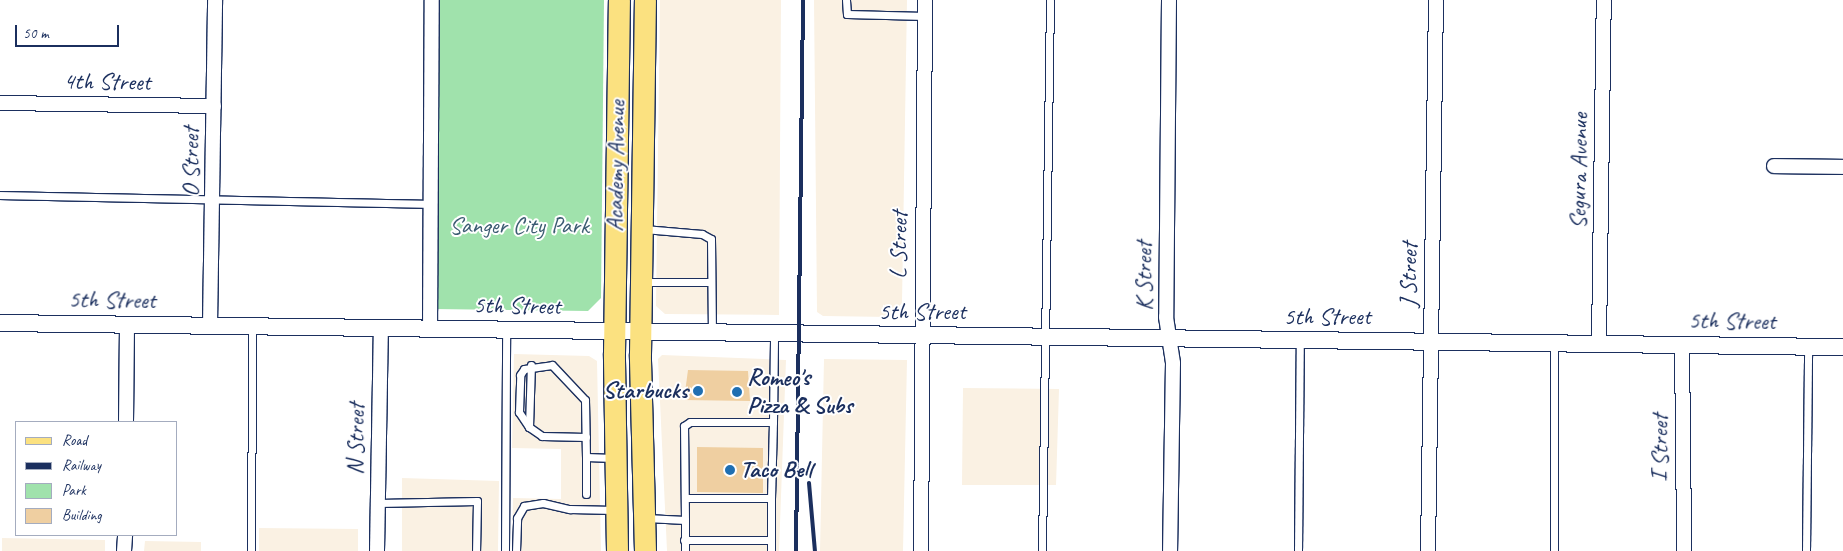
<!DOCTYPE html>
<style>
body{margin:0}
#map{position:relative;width:1843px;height:551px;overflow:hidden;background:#fff;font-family:Caveat,sans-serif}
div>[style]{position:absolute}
.built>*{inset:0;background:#faf1e3}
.green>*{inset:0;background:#a0e2ac}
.building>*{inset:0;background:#efcfa1}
.roads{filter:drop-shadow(1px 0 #1b2f5e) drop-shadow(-1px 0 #1b2f5e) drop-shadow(0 1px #1b2f5e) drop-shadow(0 -1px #1b2f5e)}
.service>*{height:7px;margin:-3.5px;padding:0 3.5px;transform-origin:3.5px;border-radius:3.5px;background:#fff}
.minor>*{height:14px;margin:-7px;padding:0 7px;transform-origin:7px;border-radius:7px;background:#fff}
.tertiary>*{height:16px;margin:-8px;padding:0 8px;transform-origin:8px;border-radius:8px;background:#fff}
.primary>*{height:21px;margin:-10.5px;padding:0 10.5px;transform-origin:10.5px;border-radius:10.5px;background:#fbe180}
.rail>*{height:4px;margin:-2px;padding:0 2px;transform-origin:2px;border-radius:2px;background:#1b2f5e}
.dots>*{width:14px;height:14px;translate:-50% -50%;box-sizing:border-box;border:2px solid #fff;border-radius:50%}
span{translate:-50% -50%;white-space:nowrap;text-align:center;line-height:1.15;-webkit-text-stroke:4px #fff;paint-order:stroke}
.street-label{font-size:24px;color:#1b2f5e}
.park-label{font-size:24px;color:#3c5c72}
.poi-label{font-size:24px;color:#1b2f5e;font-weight:700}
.left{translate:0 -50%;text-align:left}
.right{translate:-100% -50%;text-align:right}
.legend{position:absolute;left:15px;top:421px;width:162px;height:115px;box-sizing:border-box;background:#fff;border:1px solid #a4acbf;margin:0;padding:6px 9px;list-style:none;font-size:15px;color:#1b2f5e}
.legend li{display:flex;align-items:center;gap:10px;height:25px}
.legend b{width:25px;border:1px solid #a4acbf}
.scale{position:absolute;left:15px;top:25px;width:104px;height:22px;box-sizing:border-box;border:2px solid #1b2f5e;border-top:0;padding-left:6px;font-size:15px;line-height:18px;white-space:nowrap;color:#1b2f5e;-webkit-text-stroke:4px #fff;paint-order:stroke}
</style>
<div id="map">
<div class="built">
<i style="clip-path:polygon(660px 0,781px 0,779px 315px,665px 314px,656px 306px)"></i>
<i style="clip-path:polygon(814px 0,907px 0,902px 303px,890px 317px,823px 316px,817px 312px)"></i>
<i style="clip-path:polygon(514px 354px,589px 356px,597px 361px,601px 551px,512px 551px,513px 498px,561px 499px,561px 449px,512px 448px)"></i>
<i style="clip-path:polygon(662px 355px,786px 360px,779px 551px,667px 551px,658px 359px)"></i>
<i style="clip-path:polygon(824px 359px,907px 360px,903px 551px,820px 551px)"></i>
<i style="clip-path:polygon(963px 388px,1059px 389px,1056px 485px,962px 485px)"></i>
<i style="clip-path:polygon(402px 478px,499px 481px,498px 551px,402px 551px)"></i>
<i style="clip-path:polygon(259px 528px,358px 529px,358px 551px,259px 551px)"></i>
<i style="clip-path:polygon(2px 538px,105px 540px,105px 551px,2px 551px)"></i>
<i style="clip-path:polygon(145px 541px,201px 542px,201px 551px,144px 551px)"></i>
</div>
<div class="green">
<i style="clip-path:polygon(440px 0,604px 0,601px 298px,588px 311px,434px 309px)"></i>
</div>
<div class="building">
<i style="clip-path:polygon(688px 370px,748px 371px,750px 401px,684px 400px)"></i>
<i style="clip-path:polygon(697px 447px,763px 448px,763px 493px,697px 492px)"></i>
</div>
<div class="roads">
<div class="service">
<i style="left:846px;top:0;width:14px;rotate:86deg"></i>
<i style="left:847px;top:14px;width:78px;rotate:1.5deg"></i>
<i style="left:0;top:195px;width:431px;rotate:1.2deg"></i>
<i style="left:644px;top:229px;width:58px;rotate:4.9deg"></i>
<i style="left:702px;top:234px;width:10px;rotate:29deg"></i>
<i style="left:711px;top:239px;width:93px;rotate:89.4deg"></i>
<i style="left:644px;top:282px;width:67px"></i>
<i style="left:529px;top:427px;width:62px;rotate:-88.2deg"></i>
<i style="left:586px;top:437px;width:44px;rotate:-178.7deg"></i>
<i style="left:542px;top:436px;width:16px;rotate:-145deg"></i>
<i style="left:529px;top:427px;width:18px;rotate:-124deg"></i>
<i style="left:519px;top:412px;width:37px;rotate:-88deg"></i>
<i style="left:520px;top:375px;width:7px;rotate:-56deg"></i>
<i style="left:524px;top:369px;width:28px;rotate:-8deg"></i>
<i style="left:552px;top:365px;width:48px;rotate:46.7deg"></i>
<i style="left:585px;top:400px;width:57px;rotate:89deg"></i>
<i style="left:586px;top:457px;width:27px;rotate:2deg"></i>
<i style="left:586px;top:494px;width:37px;rotate:-90deg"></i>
<i style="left:771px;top:498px;width:76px;rotate:-88.5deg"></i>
<i style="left:378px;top:503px;width:99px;rotate:-1.2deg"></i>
<i style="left:477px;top:501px;width:50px;rotate:91.1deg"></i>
<i style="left:646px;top:518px;width:39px;rotate:3deg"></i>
<i style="left:685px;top:520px;width:94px;rotate:-90.6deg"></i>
<i style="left:684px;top:426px;width:7px;rotate:-34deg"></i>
<i style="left:690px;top:422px;width:83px"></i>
<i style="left:773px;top:422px;width:87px;rotate:-89.3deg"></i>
<i style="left:685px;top:520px;width:31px;rotate:90deg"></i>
<i style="left:684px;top:540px;width:87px"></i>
<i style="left:771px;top:540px;width:42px;rotate:-90deg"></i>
<i style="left:771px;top:498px;width:86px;rotate:180deg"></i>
<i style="left:251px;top:551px;width:225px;rotate:-89.7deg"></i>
<i style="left:505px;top:551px;width:221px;rotate:-89.7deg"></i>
<i style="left:516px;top:551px;width:33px;rotate:-88deg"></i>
<i style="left:517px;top:518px;width:14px;rotate:-60deg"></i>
<i style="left:524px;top:506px;width:19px;rotate:-9deg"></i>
<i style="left:543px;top:503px;width:28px;rotate:13deg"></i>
<i style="left:570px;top:509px;width:44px;rotate:1.3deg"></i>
<i style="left:771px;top:551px;width:11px;rotate:-90deg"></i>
<i style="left:1042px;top:551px;width:551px;rotate:-89.17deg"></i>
<i style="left:1298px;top:551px;width:210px;rotate:-89.5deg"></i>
<i style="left:1554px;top:551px;width:209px;rotate:-90deg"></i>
<i style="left:1806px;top:551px;width:204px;rotate:-89.4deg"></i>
</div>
<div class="minor">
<i style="left:1169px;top:0;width:317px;rotate:90.5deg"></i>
<i style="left:1166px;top:317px;width:47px;rotate:81.3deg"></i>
<i style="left:1173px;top:363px;width:188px;rotate:90.9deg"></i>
<i style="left:0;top:103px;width:214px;rotate:0.8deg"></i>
<i style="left:1774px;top:166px;width:69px;rotate:0.8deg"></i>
<i style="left:210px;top:325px;width:325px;rotate:-89.1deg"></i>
<i style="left:430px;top:329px;width:329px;rotate:-89.7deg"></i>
<i style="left:1599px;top:342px;width:342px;rotate:-89.2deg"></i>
<i style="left:1682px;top:344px;width:207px;rotate:89.4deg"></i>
<i style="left:126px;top:422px;width:98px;rotate:-89.4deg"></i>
<i style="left:124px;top:551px;width:16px;rotate:-86deg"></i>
<i style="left:377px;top:551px;width:223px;rotate:-89deg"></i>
<i style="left:921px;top:551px;width:551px;rotate:-89.58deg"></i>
<i style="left:1428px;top:551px;width:551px;rotate:-89.17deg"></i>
</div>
<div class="tertiary">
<i style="left:0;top:323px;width:1843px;rotate:0.75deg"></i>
</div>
<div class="primary">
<i style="left:617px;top:551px;width:198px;rotate:-90.9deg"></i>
<i style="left:614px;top:353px;width:353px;rotate:-89.2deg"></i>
<i style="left:645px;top:551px;width:197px;rotate:-91.5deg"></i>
<i style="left:640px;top:354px;width:354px;rotate:-89.2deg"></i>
</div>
</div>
<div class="rail">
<i style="left:809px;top:483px;width:68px;rotate:85deg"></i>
<i style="left:796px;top:551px;width:551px;rotate:-89.27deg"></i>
</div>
<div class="dots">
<i style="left:698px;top:391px;background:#1f6fb2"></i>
<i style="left:737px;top:392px;background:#1f6fb2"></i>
<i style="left:730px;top:470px;background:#1f6fb2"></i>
</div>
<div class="street-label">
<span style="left:107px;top:82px;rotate:1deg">4th Street</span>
<span style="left:191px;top:162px;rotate:-90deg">O Street</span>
<span style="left:616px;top:166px;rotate:-89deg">Academy Avenue</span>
<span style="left:1579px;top:171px;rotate:-89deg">Segura Avenue</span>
<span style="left:899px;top:245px;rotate:-89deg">L Street</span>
<span style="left:1409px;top:275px;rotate:-89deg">J Street</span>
<span style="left:1144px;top:276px;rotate:-90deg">K Street</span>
<span style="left:112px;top:300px;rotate:1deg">5th Street</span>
<span style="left:517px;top:306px;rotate:1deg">5th Street</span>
<span style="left:922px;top:312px">5th Street</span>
<span style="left:1327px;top:317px">5th Street</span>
<span style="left:1732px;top:321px;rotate:1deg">5th Street</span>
<span style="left:356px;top:439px;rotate:-89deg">N Street</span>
<span style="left:1660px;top:448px;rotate:-90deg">I Street</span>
</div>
<div class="park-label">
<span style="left:519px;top:226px">Sanger City Park</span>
</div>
<div class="poi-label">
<span class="left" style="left:747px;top:392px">Romeo's<br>Pizza &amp; Subs</span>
<span class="right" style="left:688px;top:391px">Starbucks</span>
<span class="left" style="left:740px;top:470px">Taco Bell</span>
</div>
<ul class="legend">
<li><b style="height:6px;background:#fbe180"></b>Road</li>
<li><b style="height:6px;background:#1b2f5e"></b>Railway</li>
<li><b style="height:14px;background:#a0e2ac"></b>Park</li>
<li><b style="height:14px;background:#efcfa1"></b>Building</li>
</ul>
<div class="scale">50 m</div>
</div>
